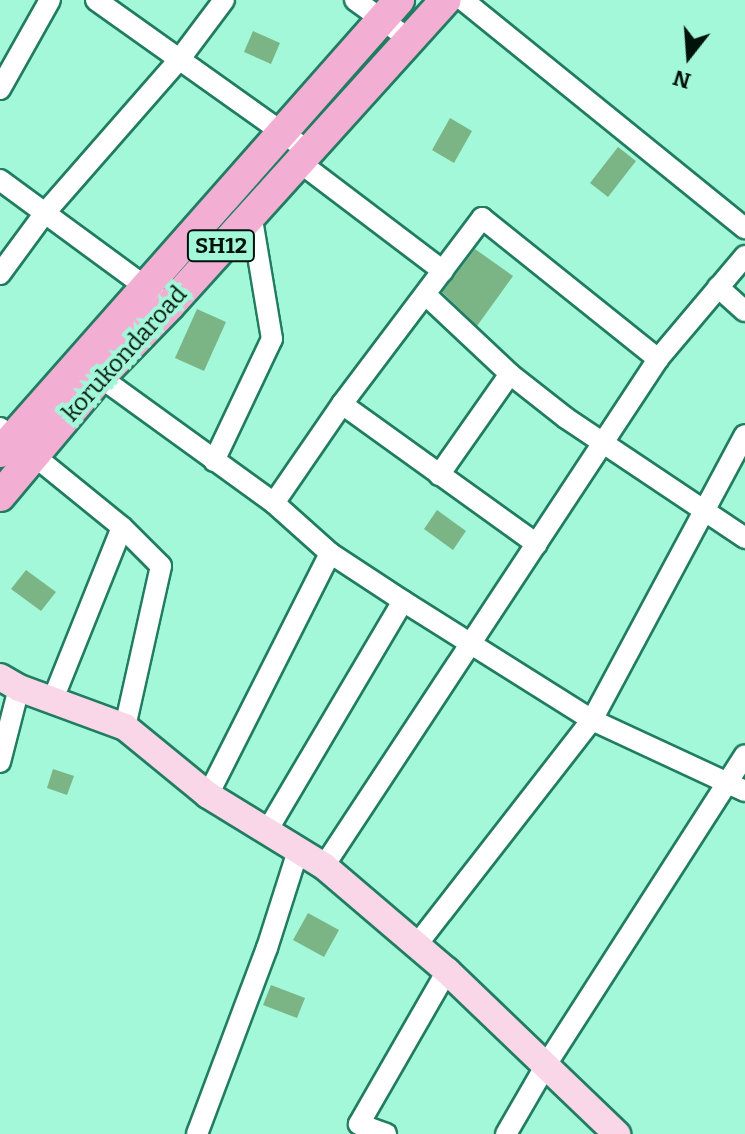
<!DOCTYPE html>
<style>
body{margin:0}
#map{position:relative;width:745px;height:1134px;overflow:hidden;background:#a3f8d9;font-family:Bitter,serif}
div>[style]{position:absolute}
.building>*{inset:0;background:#7bb585}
.roads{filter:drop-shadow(2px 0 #217c61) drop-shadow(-2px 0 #217c61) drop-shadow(0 2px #217c61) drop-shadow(0 -2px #217c61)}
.street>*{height:20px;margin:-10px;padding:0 10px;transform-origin:10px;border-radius:10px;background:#fff}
.secondary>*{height:26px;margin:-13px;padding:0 13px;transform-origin:13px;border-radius:13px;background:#f9d7e9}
.primary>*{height:30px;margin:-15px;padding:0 15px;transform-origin:15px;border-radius:15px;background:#f3afd3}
span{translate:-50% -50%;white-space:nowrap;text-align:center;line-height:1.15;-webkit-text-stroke:8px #a3f8d9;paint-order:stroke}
.shield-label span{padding:2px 6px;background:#a3f8d9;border:2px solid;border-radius:6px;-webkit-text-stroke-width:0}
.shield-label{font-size:22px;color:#00130b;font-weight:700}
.street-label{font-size:24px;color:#00130b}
.north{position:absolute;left:649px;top:16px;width:80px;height:80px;-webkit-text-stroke:6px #a3f8d9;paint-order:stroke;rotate:197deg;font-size:22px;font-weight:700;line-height:32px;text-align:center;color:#00130b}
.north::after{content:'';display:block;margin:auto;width:28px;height:36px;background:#00130b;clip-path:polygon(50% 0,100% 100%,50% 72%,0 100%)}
</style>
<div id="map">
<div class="building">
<i style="clip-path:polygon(253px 31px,280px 43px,271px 64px,244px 52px)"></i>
<i style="clip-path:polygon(450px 118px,472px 131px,454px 163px,432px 150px)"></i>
<i style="clip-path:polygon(618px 147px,636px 161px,608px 197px,590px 183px)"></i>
<i style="clip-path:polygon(475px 249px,513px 276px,477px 326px,442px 292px)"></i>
<i style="clip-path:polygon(197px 309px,226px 322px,204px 371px,175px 358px)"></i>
<i style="clip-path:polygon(437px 510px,466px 531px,453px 550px,424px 529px)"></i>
<i style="clip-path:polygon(26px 570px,56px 592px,41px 611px,11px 589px)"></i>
<i style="clip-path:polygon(53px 769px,74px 776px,67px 795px,47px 788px)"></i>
<i style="clip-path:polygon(308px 913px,339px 930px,324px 957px,293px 940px)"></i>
<i style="clip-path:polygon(271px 985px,305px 998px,297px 1018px,263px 1005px)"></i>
</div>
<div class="roads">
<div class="street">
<i style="left:96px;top:0;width:259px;rotate:35.4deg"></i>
<i style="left:355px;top:0;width:67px;rotate:35.8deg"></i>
<i style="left:463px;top:0;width:363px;rotate:39deg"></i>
<i style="left:0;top:89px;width:102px;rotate:-60.7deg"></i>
<i style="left:298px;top:161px;width:182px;rotate:37.2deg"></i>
<i style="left:0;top:180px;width:192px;rotate:36.3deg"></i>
<i style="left:0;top:274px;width:74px;rotate:-53.7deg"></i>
<i style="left:44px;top:214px;width:205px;rotate:-48.8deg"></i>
<i style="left:179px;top:60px;width:75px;rotate:-53.1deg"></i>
<i style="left:718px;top:287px;width:36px;rotate:42deg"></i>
<i style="left:426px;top:295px;width:115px;rotate:43.2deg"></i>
<i style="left:510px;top:374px;width:71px;rotate:38.2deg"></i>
<i style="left:566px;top:418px;width:216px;rotate:33.8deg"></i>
<i style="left:100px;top:377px;width:215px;rotate:35.9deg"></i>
<i style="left:274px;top:503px;width:75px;rotate:41.8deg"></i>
<i style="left:330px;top:553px;width:87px;rotate:33.3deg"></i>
<i style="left:403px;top:601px;width:223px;rotate:32.2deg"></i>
<i style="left:592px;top:720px;width:169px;rotate:24.9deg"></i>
<i style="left:342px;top:404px;width:240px;rotate:35.7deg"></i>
<i style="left:0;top:428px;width:157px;rotate:39.1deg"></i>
<i style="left:122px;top:527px;width:55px;rotate:45deg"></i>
<i style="left:161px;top:566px;width:165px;rotate:102.6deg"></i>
<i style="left:214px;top:461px;width:135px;rotate:-64.6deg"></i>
<i style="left:272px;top:339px;width:128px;rotate:-99.5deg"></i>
<i style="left:439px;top:475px;width:123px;rotate:-54.9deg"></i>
<i style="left:274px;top:503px;width:120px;rotate:-55.5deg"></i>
<i style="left:342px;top:404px;width:233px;rotate:-53deg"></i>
<i style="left:482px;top:218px;width:226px;rotate:38.7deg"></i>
<i style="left:53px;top:699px;width:185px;rotate:-68.1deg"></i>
<i style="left:0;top:762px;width:76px;rotate:-75.6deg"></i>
<i style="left:208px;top:795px;width:271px;rotate:-63.2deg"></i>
<i style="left:267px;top:831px;width:267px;rotate:-59.4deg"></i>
<i style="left:324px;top:866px;width:607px;rotate:-56.62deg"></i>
<i style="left:658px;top:359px;width:135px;rotate:-49.8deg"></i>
<i style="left:415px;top:947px;width:288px;rotate:-52.1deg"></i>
<i style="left:592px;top:720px;width:323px;rotate:-61.8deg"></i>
<i style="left:197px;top:1134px;width:199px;rotate:-69.4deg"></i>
<i style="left:267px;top:948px;width:102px;rotate:-72.3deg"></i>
<i style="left:386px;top:1134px;width:29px;rotate:-160deg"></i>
<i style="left:359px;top:1124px;width:177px;rotate:-60.1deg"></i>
<i style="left:506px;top:1134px;width:80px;rotate:-59.9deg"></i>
<i style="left:546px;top:1065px;width:368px;rotate:-57.3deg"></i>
</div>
<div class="secondary">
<i style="left:0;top:677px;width:22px;rotate:30deg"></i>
<i style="left:19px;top:688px;width:113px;rotate:20.2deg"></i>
<i style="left:125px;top:727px;width:107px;rotate:39.3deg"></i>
<i style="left:208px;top:795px;width:136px;rotate:31.5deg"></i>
<i style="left:324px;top:866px;width:162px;rotate:40.5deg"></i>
<i style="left:447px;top:971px;width:236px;rotate:43.8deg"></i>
</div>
<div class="primary">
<i style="left:0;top:452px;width:603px;rotate:-48.56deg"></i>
<i style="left:0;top:496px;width:155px;rotate:-50deg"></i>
<i style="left:100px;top:377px;width:100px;rotate:-45.8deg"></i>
<i style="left:170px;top:305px;width:411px;rotate:-47.9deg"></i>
</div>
</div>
<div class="shield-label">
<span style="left:221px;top:246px">SH12</span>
</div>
<div class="street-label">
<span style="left:125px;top:354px;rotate:-48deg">korukondaroad</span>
</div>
<div class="north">N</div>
</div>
